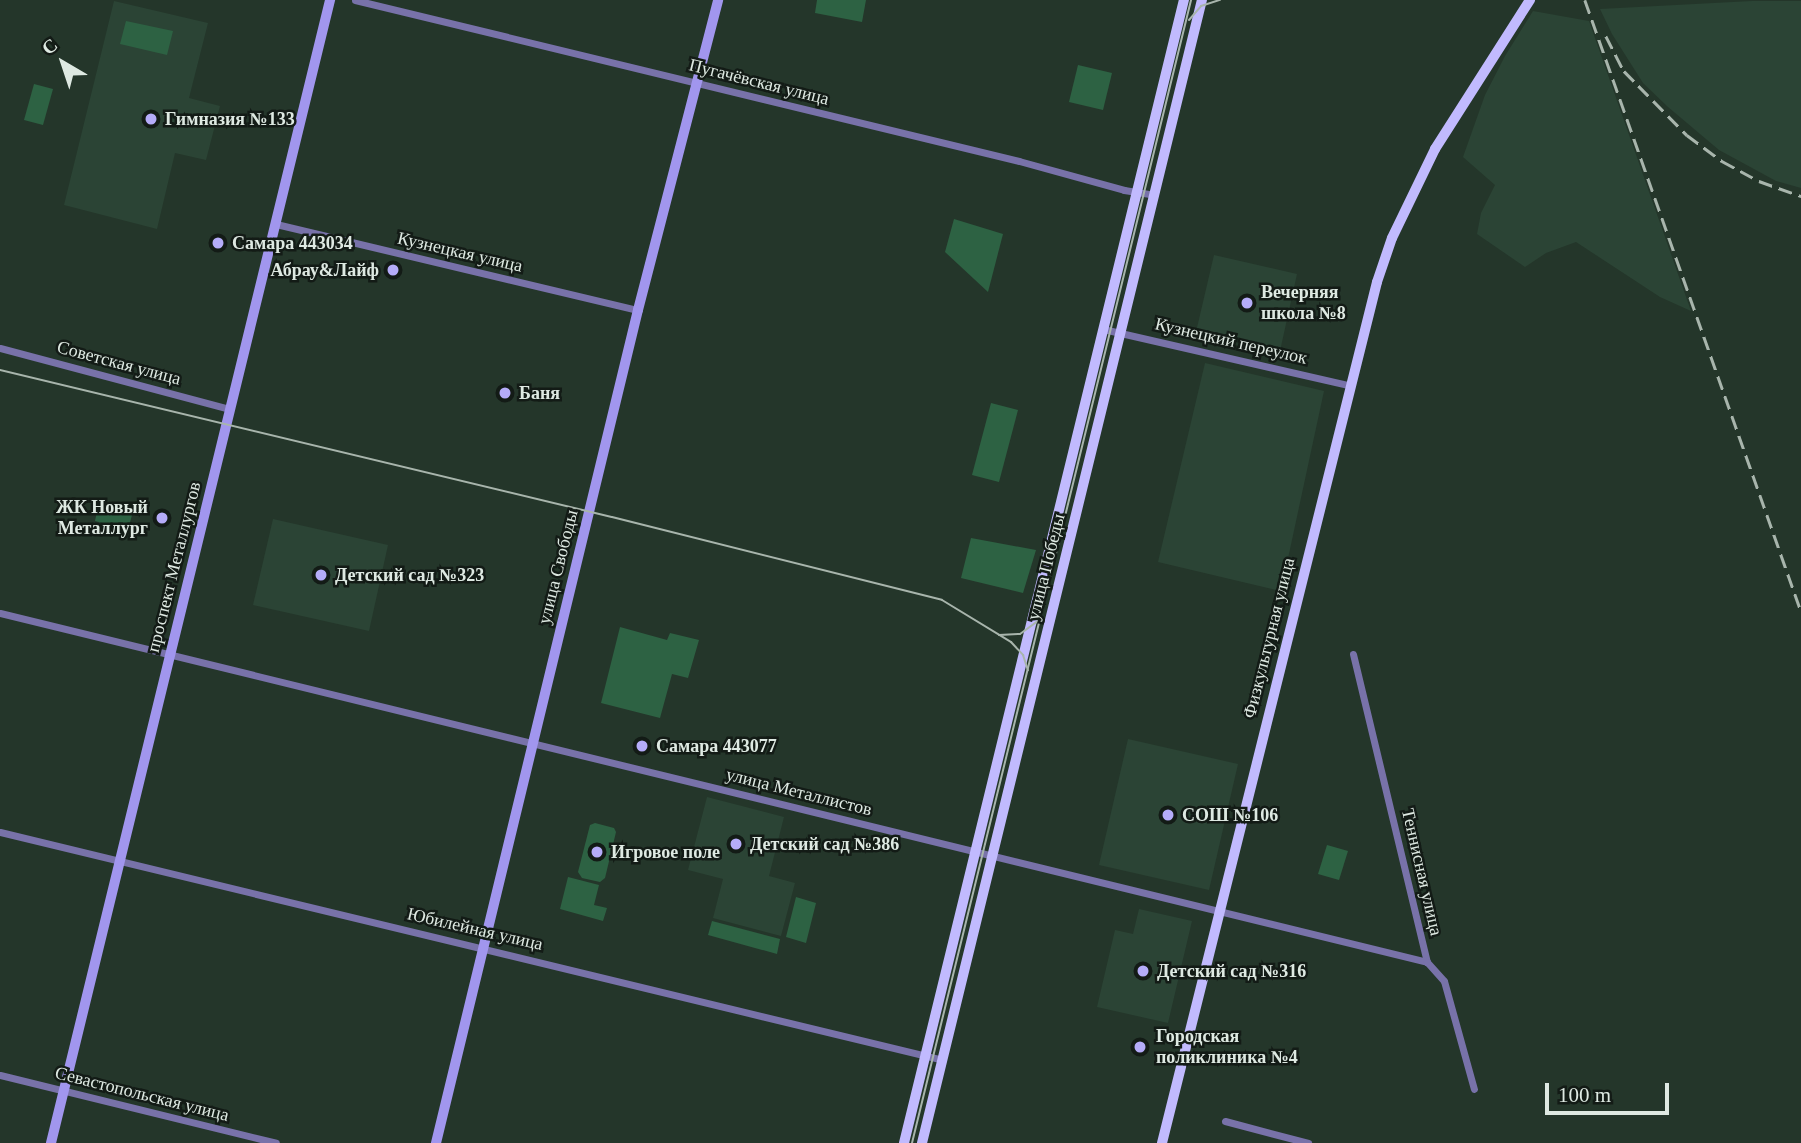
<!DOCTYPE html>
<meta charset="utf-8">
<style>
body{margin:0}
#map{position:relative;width:1801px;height:1143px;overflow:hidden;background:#24362a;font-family:"Times New Roman",serif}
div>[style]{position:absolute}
.built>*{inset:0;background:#2b4435}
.green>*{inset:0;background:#2d6243}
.street>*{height:7px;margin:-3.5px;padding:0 3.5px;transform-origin:3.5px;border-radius:3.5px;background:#7872a9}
.secondary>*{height:10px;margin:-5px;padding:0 5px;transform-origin:5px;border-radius:5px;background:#a196ee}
.primary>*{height:10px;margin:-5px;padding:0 5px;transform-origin:5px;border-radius:5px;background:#c1bafe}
.tram>*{height:2px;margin:-1px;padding:0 1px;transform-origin:1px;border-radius:1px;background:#a8b5ac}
.rail>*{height:2.5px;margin-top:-1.25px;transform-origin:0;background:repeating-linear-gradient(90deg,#a8b5ac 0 14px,transparent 0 21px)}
.dots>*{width:19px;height:19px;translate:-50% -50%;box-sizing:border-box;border:4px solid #131b16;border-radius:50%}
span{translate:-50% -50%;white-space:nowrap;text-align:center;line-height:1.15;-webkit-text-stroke:5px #131b16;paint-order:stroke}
.street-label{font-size:18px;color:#dee9e2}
.poi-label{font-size:18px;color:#dee9e2;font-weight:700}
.left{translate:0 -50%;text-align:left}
.right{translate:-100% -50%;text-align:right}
.north{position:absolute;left:28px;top:28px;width:70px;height:70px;-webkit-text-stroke:5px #131b16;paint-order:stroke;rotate:321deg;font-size:19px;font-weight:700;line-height:28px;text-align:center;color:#dee9e2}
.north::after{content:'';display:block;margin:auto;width:24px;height:32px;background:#dee9e2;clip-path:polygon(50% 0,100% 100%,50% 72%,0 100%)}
.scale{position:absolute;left:1545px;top:1083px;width:124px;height:32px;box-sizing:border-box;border:4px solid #dee9e2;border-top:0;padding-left:9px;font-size:21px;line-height:24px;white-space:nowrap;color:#dee9e2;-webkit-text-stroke:5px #131b16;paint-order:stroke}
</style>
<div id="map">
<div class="built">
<i style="clip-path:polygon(114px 1px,208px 23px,189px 98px,220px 106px,206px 160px,175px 153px,157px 229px,64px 205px)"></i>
<i style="clip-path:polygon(1752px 1px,1801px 1px,1801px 188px,1776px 181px,1719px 150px,1668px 107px,1643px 83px,1612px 34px,1600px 9px)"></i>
<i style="clip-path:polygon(1533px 11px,1589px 21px,1691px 311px,1660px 297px,1576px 242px,1546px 253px,1525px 267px,1477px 234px,1481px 213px,1495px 185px,1463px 157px,1485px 95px,1505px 56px)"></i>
<i style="clip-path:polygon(1214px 255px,1297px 274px,1280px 351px,1196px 332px)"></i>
<i style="clip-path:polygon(1205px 363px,1324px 391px,1281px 591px,1158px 562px)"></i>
<i style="clip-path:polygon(273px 519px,388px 545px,369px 631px,253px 605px)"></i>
<i style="clip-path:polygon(1128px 739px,1238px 764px,1209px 890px,1099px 865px)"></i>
<i style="clip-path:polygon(707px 797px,784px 817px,769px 876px,795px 883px,781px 936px,713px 918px,723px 879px,688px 870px)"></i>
<i style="clip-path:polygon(1139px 909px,1192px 921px,1168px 1023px,1097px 1007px,1115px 930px,1133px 934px)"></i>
</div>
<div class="green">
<i style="clip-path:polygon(817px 0,866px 0,862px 22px,815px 13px)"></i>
<i style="clip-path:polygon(126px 21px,173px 31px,167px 55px,120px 44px)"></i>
<i style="clip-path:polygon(1078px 65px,1112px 73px,1103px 110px,1069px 102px)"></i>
<i style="clip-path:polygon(34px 84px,53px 89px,43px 125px,24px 120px)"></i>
<i style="clip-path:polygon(954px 219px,1003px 234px,988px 292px,945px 252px)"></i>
<i style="clip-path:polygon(991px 403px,1018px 410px,999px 482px,972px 475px)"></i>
<i style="clip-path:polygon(98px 507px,132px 515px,128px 530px,95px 521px)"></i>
<i style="clip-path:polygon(971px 538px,1036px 550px,1023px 593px,961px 578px)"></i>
<i style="clip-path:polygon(620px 627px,667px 640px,670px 633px,699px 640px,688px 678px,672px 674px,660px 718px,601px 703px)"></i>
<i style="clip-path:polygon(595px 823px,614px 828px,616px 832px,605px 878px,600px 882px,582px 878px,578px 872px,590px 825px)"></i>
<i style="clip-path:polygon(1327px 845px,1348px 851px,1339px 880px,1318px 874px)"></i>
<i style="clip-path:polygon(568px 877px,599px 885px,594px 905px,607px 908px,603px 921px,560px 909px)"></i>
<i style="clip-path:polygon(796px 897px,816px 903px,806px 943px,786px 937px)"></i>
<i style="clip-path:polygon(712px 921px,780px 939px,777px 954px,708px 935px)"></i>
</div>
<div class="street">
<i style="left:355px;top:0;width:683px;rotate:13.63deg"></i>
<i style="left:1019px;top:161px;width:109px;rotate:15.4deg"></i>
<i style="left:1124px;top:190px;width:31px;rotate:9deg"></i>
<i style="left:276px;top:224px;width:372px;rotate:13.4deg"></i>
<i style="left:1103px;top:329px;width:254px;rotate:12.9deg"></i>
<i style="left:0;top:348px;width:238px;rotate:14.9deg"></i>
<i style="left:0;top:613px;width:1469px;rotate:13.74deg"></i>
<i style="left:1353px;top:654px;width:317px;rotate:76.5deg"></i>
<i style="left:1427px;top:962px;width:25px;rotate:48deg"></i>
<i style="left:1444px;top:981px;width:112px;rotate:74.5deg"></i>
<i style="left:0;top:832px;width:970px;rotate:13.59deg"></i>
<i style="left:0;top:1075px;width:284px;rotate:13.8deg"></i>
<i style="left:1225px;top:1121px;width:86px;rotate:14.8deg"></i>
</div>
<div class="secondary">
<i style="left:51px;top:1143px;width:1177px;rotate:-76.28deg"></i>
<i style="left:436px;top:1143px;width:857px;rotate:-76.37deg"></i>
<i style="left:638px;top:310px;width:320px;rotate:-75.5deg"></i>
</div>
<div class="primary">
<i style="left:904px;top:1143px;width:1177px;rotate:-76.24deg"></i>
<i style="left:922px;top:1143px;width:1177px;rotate:-76.24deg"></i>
<i style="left:1162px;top:1143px;width:887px;rotate:-75.98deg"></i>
<i style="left:1377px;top:282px;width:46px;rotate:-71.2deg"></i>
<i style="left:1392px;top:238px;width:99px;rotate:-64.2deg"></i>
<i style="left:1435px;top:149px;width:177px;rotate:-57.5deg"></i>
</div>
<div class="tram">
<i style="left:1189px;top:20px;width:18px;rotate:-49deg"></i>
<i style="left:1201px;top:6px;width:20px;rotate:-18deg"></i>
<i style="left:0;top:370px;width:629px;rotate:13.51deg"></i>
<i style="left:612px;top:517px;width:340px;rotate:14.1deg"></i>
<i style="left:942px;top:600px;width:81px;rotate:31.3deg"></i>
<i style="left:1011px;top:642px;width:18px;rotate:47deg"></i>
<i style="left:1023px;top:655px;width:16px;rotate:72deg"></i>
<i style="left:999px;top:635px;width:21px;rotate:-3deg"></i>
<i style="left:1020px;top:634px;width:27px;rotate:-36deg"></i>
<i style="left:912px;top:1143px;width:1177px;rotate:-76.28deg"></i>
</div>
<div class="rail">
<i style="left:1585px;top:0;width:648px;rotate:70.53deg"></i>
<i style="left:1606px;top:36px;width:39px;rotate:63deg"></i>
<i style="left:1624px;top:71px;width:90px;rotate:45.5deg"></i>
<i style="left:1687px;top:135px;width:44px;rotate:36.6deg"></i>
<i style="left:1722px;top:161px;width:42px;rotate:28.4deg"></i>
<i style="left:1759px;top:181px;width:45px;rotate:19.7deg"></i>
</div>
<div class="dots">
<i style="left:151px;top:119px;background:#b5acf9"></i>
<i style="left:218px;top:243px;background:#b5acf9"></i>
<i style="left:393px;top:270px;background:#b5acf9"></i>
<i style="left:1247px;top:303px;background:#b5acf9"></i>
<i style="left:505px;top:393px;background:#b5acf9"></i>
<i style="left:162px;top:518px;background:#b5acf9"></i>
<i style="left:321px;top:575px;background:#b5acf9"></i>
<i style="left:642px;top:746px;background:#b5acf9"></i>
<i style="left:1168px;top:815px;background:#b5acf9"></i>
<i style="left:736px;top:844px;background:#b5acf9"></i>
<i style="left:597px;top:852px;background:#b5acf9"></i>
<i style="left:1143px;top:971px;background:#b5acf9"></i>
<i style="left:1140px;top:1047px;background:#b5acf9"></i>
</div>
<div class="street-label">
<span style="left:759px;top:82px;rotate:14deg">Пугачёвская улица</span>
<span style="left:460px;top:252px;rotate:13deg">Кузнецкая улица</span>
<span style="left:1231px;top:341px;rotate:13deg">Кузнецкий переулок</span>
<span style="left:119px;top:363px;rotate:15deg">Советская улица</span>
<span style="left:174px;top:567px;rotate:-76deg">проспект Металлургов</span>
<span style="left:558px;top:567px;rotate:-76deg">улица Свободы</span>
<span style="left:1046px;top:567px;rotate:-76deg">улица Победы</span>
<span style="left:1269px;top:638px;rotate:-76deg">Физкультурная улица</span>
<span style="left:799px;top:792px;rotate:14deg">улица Металлистов</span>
<span style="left:1422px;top:872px;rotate:77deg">Теннисная улица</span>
<span style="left:475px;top:929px;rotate:13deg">Юбилейная улица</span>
<span style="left:142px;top:1094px;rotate:14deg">Севастопольская улица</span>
</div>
<div class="poi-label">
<span class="left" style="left:165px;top:119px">Гимназия №133</span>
<span class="left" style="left:232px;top:243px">Самара 443034</span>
<span class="right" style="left:379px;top:270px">Абрау&amp;Лайф</span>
<span class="left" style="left:1261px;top:303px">Вечерняя<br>школа №8</span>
<span class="left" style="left:519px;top:393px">Баня</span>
<span class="right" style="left:148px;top:518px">ЖК Новый<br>Металлург</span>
<span class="left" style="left:335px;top:575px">Детский сад №323</span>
<span class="left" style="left:656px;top:746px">Самара 443077</span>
<span class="left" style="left:1182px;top:815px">СОШ №106</span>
<span class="left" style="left:750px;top:844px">Детский сад №386</span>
<span class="left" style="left:611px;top:852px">Игровое поле</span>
<span class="left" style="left:1157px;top:971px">Детский сад №316</span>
<span class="left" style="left:1156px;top:1047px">Городская<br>поликлиника №4</span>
</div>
<div class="north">С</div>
<div class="scale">100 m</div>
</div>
